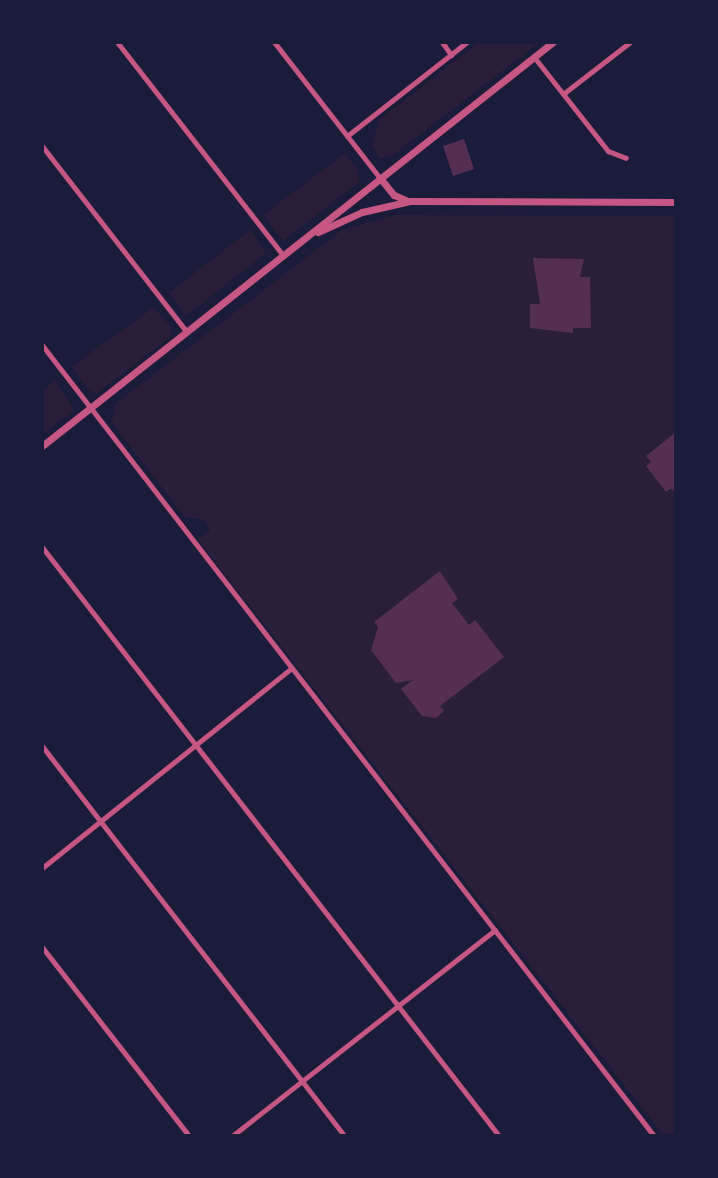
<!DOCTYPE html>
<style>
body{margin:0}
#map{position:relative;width:718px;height:1178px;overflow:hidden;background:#1b1b3a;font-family:Overpass,sans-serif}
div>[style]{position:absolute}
.green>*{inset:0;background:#2a1e3b}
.building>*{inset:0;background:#542f53}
.minor>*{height:5px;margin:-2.5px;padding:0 2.5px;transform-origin:2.5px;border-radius:2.5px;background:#c65784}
.tertiary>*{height:7px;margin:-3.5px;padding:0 3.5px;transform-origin:3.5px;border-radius:3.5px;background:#c65784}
span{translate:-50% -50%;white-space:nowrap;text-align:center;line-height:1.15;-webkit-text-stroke:7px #1b1b3a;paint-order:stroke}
.frame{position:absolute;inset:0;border:44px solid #1b1b3a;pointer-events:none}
</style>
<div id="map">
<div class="green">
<i style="clip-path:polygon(479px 42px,540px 42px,392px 156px,379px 159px,372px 145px,379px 120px)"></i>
<i style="clip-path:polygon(345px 153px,358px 169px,359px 182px,283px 241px,263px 215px)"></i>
<i style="clip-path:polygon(396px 215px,676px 216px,676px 1136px,664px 1136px,198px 540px,210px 530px,202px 519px,185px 517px,112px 423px,115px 404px,342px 230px)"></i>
<i style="clip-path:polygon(250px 230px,266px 253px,186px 316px,169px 293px)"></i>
<i style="clip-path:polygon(154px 307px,171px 327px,171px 336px,96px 394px,90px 391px,71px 367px)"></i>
<i style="clip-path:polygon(55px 380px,74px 410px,42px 435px,42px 391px)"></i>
</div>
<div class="building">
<i style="clip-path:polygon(464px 139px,474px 169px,453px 176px,443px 146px)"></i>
<i style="clip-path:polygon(533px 258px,584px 259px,580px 277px,590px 277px,591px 328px,573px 328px,573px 333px,530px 328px,530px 304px,540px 304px)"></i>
<i style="clip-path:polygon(676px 432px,676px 495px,671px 488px,666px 492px,646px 466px,651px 462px,646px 456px)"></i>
<i style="clip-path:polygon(440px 571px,458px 599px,452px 603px,469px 625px,475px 620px,504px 657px,440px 706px,444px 711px,436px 718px,422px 716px,401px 689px,413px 680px,396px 683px,371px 650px,378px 627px,374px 622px)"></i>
</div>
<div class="minor">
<i style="left:117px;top:42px;width:270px;rotate:52.1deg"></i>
<i style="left:274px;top:42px;width:172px;rotate:52.1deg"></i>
<i style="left:442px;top:42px;width:16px;rotate:55deg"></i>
<i style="left:534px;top:57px;width:120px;rotate:51.8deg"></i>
<i style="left:608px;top:151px;width:19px;rotate:21deg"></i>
<i style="left:563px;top:94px;width:85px;rotate:-37.8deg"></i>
<i style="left:347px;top:136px;width:152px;rotate:-38.1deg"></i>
<i style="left:42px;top:146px;width:234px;rotate:52.1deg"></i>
<i style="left:42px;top:345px;width:1000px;rotate:52.27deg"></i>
<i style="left:42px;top:547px;width:745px;rotate:52.19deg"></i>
<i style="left:42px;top:746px;width:493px;rotate:52.2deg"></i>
<i style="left:42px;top:868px;width:320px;rotate:-38.7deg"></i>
<i style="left:42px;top:947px;width:239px;rotate:52.1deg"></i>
<i style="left:232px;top:1136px;width:334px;rotate:-38.1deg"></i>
</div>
<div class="tertiary">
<i style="left:380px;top:178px;width:22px;rotate:51deg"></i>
<i style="left:394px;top:195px;width:15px;rotate:23deg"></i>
<i style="left:318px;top:232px;width:48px;rotate:-24.4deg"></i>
<i style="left:362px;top:212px;width:49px;rotate:-12.9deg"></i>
<i style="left:410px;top:201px;width:266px;rotate:0.2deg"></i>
<i style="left:42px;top:446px;width:651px;rotate:-38.33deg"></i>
</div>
<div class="frame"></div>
</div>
